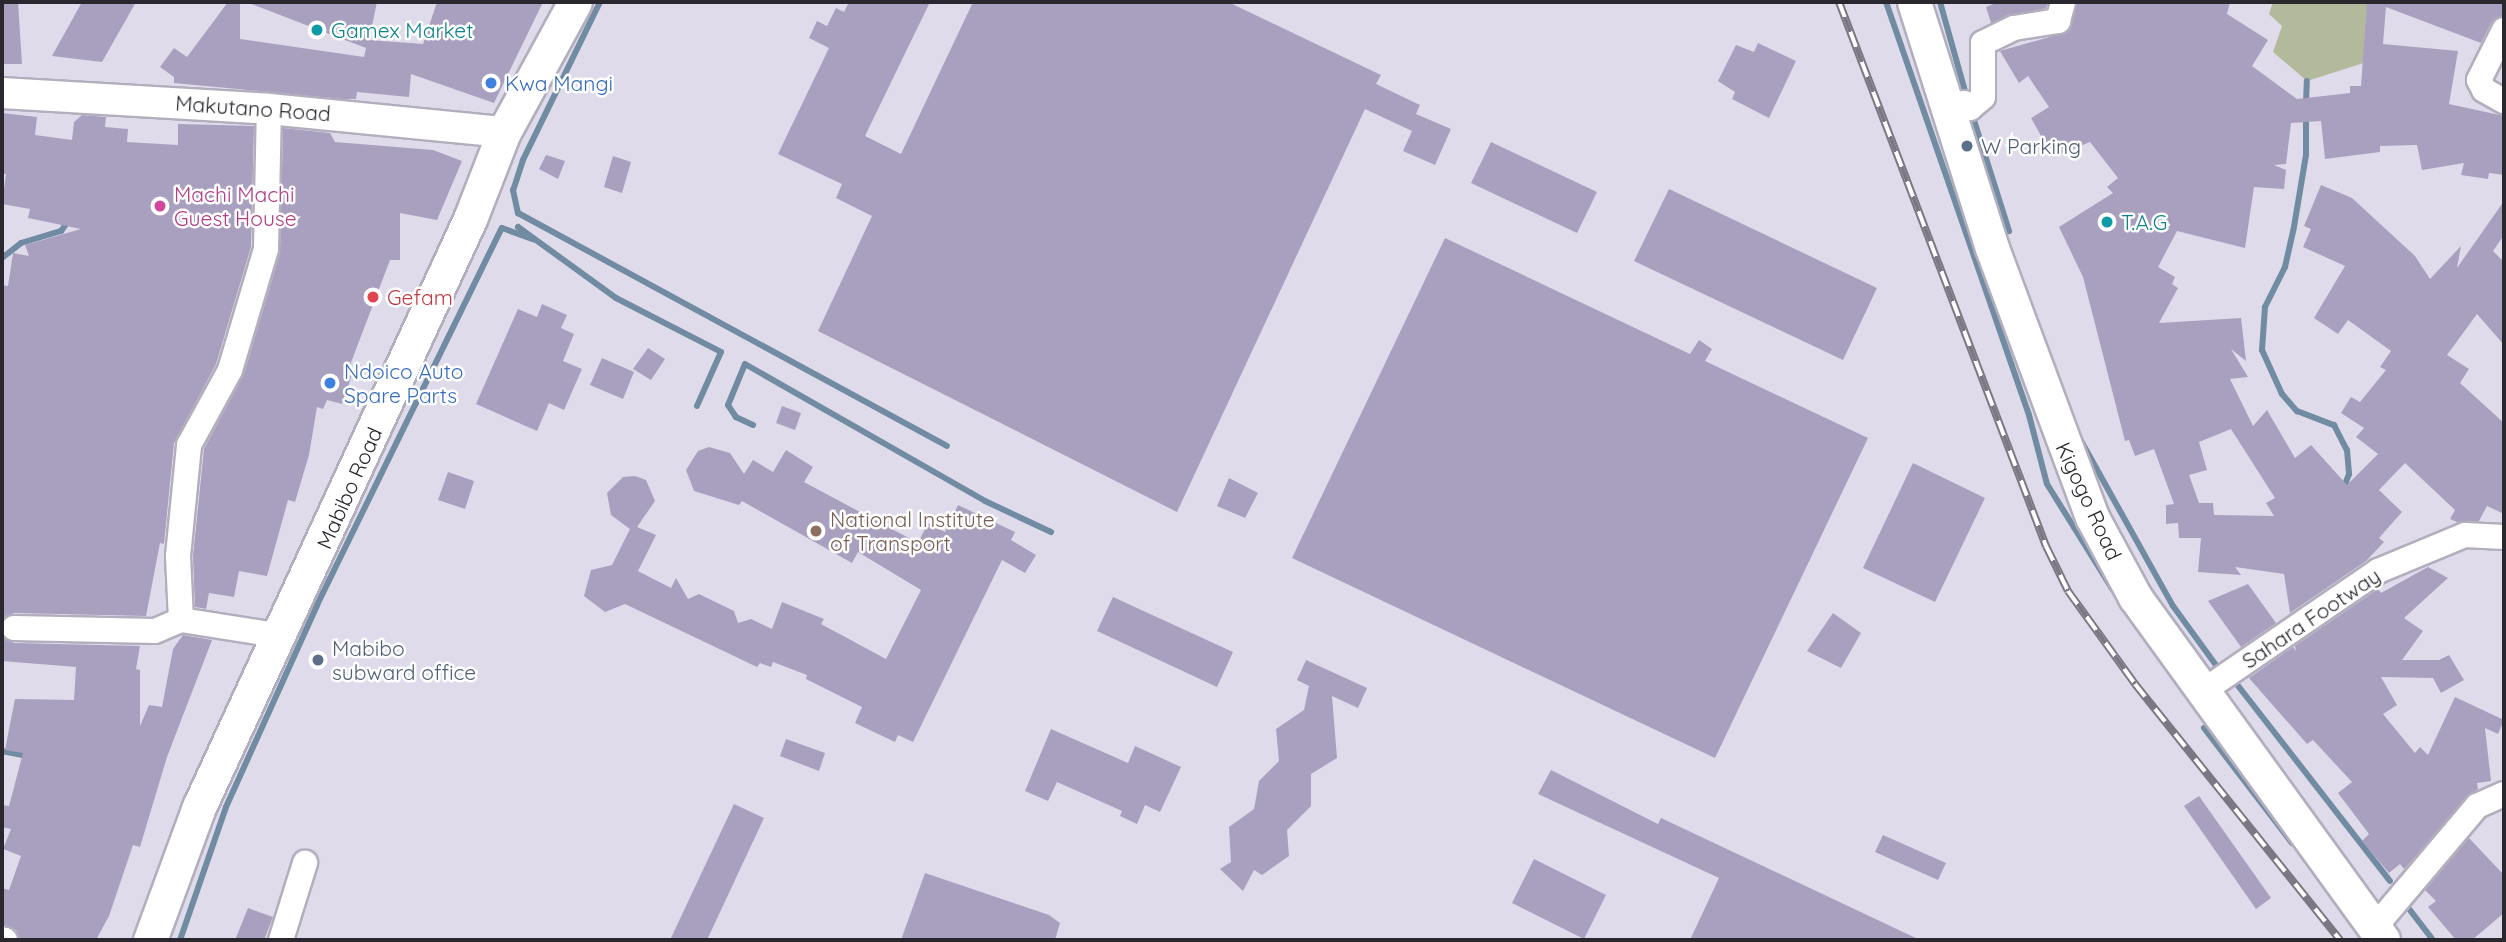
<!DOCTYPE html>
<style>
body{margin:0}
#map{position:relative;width:2506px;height:942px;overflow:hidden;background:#e0dbeb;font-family:Quicksand,sans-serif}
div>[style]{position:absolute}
.green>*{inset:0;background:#b3ba9c}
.stream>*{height:6px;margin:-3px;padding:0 3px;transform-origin:3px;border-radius:3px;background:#718ca2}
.building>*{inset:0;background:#a9a0bf}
.roads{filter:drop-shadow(2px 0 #b3aebd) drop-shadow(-2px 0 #b3aebd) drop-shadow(0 2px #b3aebd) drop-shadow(0 -2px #b3aebd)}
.minor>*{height:24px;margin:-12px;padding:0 12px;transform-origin:12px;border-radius:12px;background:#fff}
.tertiary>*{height:30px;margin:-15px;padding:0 15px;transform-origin:15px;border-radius:15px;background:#fff}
.secondary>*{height:33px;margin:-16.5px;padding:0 16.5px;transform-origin:16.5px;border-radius:16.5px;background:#fff}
.rail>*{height:8px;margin-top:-4px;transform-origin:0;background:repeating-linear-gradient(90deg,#fff 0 16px,#7c7883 0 32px);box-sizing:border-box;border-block:2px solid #7c7883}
.dots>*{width:19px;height:19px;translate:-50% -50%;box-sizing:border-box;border:4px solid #fff;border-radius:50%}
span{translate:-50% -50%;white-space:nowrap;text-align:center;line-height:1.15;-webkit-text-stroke:5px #fff;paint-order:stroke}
.culture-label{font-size:21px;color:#0d838f}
.left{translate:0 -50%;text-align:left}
.shop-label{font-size:21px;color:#366cbe}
.street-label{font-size:21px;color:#2a282e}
.service-label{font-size:21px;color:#4e5e75}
.hotel-label{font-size:21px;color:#b23c85}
.health-label{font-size:21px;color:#be3a42}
.education-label{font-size:21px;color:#785e54}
.frame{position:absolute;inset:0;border:4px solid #2a282e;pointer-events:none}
</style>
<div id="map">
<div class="green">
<i style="clip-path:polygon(2273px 2px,2365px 2px,2371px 6px,2370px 61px,2307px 81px,2273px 52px,2282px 26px,2269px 14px)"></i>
</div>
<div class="stream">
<i style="left:600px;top:2px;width:176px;rotate:116deg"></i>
<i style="left:523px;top:160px;width:32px;rotate:108deg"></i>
<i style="left:513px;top:190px;width:24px;rotate:78deg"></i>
<i style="left:518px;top:213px;width:488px;rotate:28.5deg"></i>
<i style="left:1886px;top:2px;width:437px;rotate:70.9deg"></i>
<i style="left:2029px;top:415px;width:71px;rotate:75.4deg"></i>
<i style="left:2047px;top:484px;width:125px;rotate:58.1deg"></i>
<i style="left:1940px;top:2px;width:100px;rotate:74.3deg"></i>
<i style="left:2306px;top:104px;width:23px;rotate:-88deg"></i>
<i style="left:1971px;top:111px;width:126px;rotate:72.4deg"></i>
<i style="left:2306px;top:115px;width:40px;rotate:90deg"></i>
<i style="left:2306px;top:155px;width:73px;rotate:99.5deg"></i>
<i style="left:2294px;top:227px;width:41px;rotate:102.7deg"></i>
<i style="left:2285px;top:267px;width:45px;rotate:116.6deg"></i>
<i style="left:2265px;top:307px;width:43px;rotate:94deg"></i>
<i style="left:2262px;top:350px;width:48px;rotate:65.6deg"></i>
<i style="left:2282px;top:394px;width:23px;rotate:49deg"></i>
<i style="left:2297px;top:411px;width:40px;rotate:21deg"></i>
<i style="left:2334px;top:425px;width:28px;rotate:63deg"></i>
<i style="left:2347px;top:450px;width:24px;rotate:85deg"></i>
<i style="left:2349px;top:474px;width:17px;rotate:111deg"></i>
<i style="left:2px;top:258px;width:24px;rotate:-38deg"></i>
<i style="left:21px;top:243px;width:42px;rotate:-16.7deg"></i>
<i style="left:61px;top:231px;width:9px;rotate:-54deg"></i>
<i style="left:753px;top:425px;width:19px;rotate:-155deg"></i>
<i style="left:736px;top:417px;width:14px;rotate:-124deg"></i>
<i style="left:728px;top:405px;width:44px;rotate:-67.5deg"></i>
<i style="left:745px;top:364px;width:276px;rotate:29.7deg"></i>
<i style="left:985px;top:501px;width:73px;rotate:25.2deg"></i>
<i style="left:2080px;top:439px;width:191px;rotate:60.9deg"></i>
<i style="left:2173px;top:606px;width:77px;rotate:54deg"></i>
<i style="left:2232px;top:678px;width:257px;rotate:52.1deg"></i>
<i style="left:2204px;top:728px;width:145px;rotate:52.6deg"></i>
<i style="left:2px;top:751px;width:26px;rotate:11deg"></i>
<i style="left:2403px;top:901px;width:49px;rotate:52.4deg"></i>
<i style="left:180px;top:940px;width:141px;rotate:-70.9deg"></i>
<i style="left:226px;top:807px;width:222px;rotate:-65.7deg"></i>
<i style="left:317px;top:605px;width:420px;rotate:-63.9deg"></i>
<i style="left:502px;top:228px;width:33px;rotate:20deg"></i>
<i style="left:533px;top:239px;width:19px;rotate:-141deg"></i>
<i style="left:518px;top:227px;width:121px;rotate:35.9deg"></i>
<i style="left:616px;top:298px;width:118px;rotate:27.2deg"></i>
<i style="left:721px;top:352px;width:59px;rotate:114deg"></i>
</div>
<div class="building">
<i style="clip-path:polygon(2px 2px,18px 2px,22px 64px,2px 64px)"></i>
<i style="clip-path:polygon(82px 2px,136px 2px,102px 62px,52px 56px)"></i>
<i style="clip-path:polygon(228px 2px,240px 2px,240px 39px,364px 57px,366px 48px,246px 2px,377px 2px,369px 40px,423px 44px,437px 2px,543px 2px,494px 103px,411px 74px,409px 97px,357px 92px,356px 99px,342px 99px,174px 83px,174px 77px,160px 67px,174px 48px,187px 57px)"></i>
<i style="clip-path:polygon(849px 2px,930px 2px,865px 136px,901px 154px,973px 2px,1228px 2px,1381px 75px,1376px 84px,1420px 105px,1416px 114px,1451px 129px,1435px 165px,1403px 151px,1412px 131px,1365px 109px,1177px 512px,818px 331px,872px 216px,836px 198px,842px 184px,778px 154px,829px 48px,809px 38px,817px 21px,827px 26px,836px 8px,844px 12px)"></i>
<i style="clip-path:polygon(1998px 2px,2048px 2px,2046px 8px,1991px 23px,1986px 7px)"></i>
<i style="clip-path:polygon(evenodd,2077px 2px,2230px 2px,2227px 14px,2268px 40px,2252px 66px,2297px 99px,2350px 93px,2350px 86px,2361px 86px,2367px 2px,2504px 2px,2504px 15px,2491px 23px,2481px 43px,2386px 7px,2383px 44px,2458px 51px,2449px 104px,2504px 116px,2504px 175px,2489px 173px,2488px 179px,2461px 175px,2464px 163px,2422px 170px,2417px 145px,2380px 146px,2380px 152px,2325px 159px,2321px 121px,2291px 123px,2286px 164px,2274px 165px,2286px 170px,2284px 189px,2254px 187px,2245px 248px,2177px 231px,2158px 267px,2175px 277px,2172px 284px,2178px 288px,2159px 323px,2241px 318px,2246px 361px,2231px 349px,2248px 377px,2230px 379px,2253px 426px,2267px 410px,2295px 458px,2311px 445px,2347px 485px,2378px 454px,2356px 437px,2364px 428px,2341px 413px,2351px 397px,2360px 402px,2386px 370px,2380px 367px,2391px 351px,2348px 320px,2338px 334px,2314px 318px,2345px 266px,2303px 247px,2311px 229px,2304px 226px,2321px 185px,2352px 198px,2415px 256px,2430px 279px,2461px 246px,2457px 268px,2504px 201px,2504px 235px,2493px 251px,2504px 262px,2504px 345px,2477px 314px,2447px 355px,2469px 369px,2460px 383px,2504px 423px,2504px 514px,2487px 506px,2479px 521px,2457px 522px,2450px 519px,2455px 510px,2405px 463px,2379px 490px,2402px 512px,2379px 538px,2384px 542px,2366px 561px,2290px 613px,2284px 574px,2235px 567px,2241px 575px,2198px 572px,2201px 538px,2179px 538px,2178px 523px,2166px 524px,2166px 505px,2174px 504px,2154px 449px,2135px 456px,2129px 440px,2125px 441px,2083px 277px,2059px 227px,2113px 193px,2107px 187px,2118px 178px,2090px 142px,2058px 155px,2045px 143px,2031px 118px,2049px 107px,2028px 76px,2019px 83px,2000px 51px,2067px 32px,2077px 2px,2231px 429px,2275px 498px,2266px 503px,2274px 516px,2214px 515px,2213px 503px,2199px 503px,2189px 475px,2207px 470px,2199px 442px,2231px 429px)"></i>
<i style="clip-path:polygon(1758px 43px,1796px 61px,1769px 118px,1732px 99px,1735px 92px,1718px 81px,1736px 45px,1754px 52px)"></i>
<i style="clip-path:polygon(2px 113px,37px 117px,35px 135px,72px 140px,74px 122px,82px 115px,106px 117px,105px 127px,128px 129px,127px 142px,178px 145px,178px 124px,254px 126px,251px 247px,216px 364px,174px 443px,164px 544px,160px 543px,146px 616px,14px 613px,2px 620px,2px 285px,8px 286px,13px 253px,29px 256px,25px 245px,81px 229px,28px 218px,30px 209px,2px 204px,6px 174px,2px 174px)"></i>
<i style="clip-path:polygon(283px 128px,330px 133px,335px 142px,433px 150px,462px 161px,437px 220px,400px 213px,400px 260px,390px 260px,347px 373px,352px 375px,342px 404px,327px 400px,323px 409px,317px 407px,309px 455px,295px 502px,288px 500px,267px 576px,239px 571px,234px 597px,209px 593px,206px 609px,195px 607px,193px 556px,204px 449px,244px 374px,280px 253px)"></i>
<i style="clip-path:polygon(1491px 142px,1597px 192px,1577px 233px,1471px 183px)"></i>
<i style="clip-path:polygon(546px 155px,565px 161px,558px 179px,539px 169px)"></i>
<i style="clip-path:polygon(613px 156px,631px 162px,622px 193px,604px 187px)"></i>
<i style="clip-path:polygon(1669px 189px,1877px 288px,1843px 360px,1634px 261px)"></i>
<i style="clip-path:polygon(1445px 238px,1690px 354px,1699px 340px,1712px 349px,1705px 361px,1868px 438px,1715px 758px,1292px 558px)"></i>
<i style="clip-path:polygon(542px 304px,567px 315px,561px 328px,574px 334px,563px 361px,582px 369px,564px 410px,549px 403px,537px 431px,476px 404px,518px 309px,537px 317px)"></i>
<i style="clip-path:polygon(648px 348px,665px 359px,651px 380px,633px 369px)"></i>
<i style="clip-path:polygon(602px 358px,634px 372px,623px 399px,590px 385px)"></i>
<i style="clip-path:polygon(782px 406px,801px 413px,795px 430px,776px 423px)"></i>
<i style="clip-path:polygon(709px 447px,730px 453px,744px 474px,753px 460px,773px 472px,786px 450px,813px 467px,804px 482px,918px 543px,928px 523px,945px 532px,958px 505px,1015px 532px,1011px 540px,1036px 555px,1025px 573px,1002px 560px,913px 742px,898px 735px,895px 742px,855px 723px,862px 707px,806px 679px,807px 675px,773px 662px,771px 667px,760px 663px,757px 667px,625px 604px,605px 612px,584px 596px,591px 570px,612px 565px,630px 529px,611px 515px,607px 493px,623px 477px,635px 476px,646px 480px,655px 501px,637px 527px,656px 535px,638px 571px,671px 588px,676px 578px,688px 599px,699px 594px,734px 611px,738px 623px,751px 619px,772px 629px,782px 602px,824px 619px,821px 624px,886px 659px,921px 590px,858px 552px,852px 563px,742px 501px,739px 505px,694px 491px,686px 470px,698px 451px)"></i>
<i style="clip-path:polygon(1913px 463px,1985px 498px,1935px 602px,1863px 568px)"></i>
<i style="clip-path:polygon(448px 472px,474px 481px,465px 509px,438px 500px)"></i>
<i style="clip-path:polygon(1229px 478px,1258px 493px,1245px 518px,1217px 506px)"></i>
<i style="clip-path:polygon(2428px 567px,2448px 578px,2404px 618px,2423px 631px,2402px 660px,2439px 660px,2449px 655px,2464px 680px,2441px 693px,2433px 678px,2381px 677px,2397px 705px,2383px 714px,2415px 753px,2420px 747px,2428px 755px,2455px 697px,2504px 720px,2498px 734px,2485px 728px,2491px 781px,2477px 783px,2478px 789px,2404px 869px,2400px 864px,2389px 873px,2362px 841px,2369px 834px,2338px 793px,2352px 782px,2313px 740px,2307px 744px,2249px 678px,2293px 647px,2296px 651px,2295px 646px,2378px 589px,2381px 593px)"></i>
<i style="clip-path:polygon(2248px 584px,2276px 623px,2241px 647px,2208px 601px)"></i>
<i style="clip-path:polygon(1113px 597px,1233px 652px,1217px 687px,1097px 631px)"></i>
<i style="clip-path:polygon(1833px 613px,1861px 633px,1841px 668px,1807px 651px)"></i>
<i style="clip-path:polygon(183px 635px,212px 640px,167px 757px,140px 847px,133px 845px,109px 916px,96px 940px,20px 939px,16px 930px,2px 925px,2px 888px,9px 890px,21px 856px,3px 849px,11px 829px,2px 827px,2px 805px,9px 806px,23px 753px,5px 750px,9px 729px,15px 699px,74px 700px,76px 667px,2px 661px,2px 636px,14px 643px,140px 646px,136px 669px,140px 670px,140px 726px,149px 705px,162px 707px,173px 649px)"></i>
<i style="clip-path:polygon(1306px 660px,1367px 688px,1358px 708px,1332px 696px,1337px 758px,1311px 774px,1311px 806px,1287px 830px,1289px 856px,1262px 875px,1254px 870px,1243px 891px,1220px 869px,1231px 862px,1229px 827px,1254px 809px,1259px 781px,1279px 761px,1276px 729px,1304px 710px,1309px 686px,1297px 680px)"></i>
<i style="clip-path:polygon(1051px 729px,1128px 763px,1135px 746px,1181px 767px,1160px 812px,1145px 805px,1137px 824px,1120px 816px,1122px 811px,1057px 782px,1048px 801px,1025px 791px)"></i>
<i style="clip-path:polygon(786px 739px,825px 753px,819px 771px,780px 756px)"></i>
<i style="clip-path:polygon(1551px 770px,1658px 824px,1661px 818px,1920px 940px,1690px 940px,1719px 878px,1538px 794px)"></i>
<i style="clip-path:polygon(2199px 796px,2271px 898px,2256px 909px,2184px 806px)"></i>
<i style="clip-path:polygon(734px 804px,764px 818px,707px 940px,670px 940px)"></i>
<i style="clip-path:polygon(1883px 835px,1946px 863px,1938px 880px,1875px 852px)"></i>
<i style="clip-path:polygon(2469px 838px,2504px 875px,2504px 913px,2472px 940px,2456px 940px,2428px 907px,2436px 901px,2425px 890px)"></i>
<i style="clip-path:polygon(1534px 859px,1606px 895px,1584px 939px,1512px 903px)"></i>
<i style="clip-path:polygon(925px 873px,1049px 915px,1060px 923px,1055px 940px,901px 940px)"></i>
<i style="clip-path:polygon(248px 908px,273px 917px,264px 940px,235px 940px)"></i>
</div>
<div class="roads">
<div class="minor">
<i style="left:2504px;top:30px;width:56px;rotate:116.6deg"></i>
<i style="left:2479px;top:80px;width:11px;rotate:63deg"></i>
<i style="left:2484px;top:90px;width:23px;rotate:29deg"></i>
<i style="left:1951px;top:110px;width:15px;rotate:-28deg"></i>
<i style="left:1964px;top:103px;width:8px;rotate:40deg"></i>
<i style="left:1970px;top:108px;width:17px;rotate:-40deg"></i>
<i style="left:1983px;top:97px;width:54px;rotate:-90deg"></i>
<i style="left:1983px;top:43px;width:34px;rotate:-26deg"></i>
<i style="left:2014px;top:28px;width:45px;rotate:-9deg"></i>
<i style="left:2058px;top:21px;width:20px;rotate:-75deg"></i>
<i style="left:181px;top:620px;width:64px;rotate:-92.7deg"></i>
<i style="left:178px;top:556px;width:112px;rotate:-84.3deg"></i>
<i style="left:189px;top:445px;width:85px;rotate:-61.3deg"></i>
<i style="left:230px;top:370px;width:126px;rotate:-73.4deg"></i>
<i style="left:266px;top:249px;width:140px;rotate:-88.8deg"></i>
<i style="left:14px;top:628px;width:141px;rotate:1.2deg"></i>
<i style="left:155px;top:631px;width:28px;rotate:-23deg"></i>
<i style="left:181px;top:620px;width:102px;rotate:9deg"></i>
<i style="left:2203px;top:691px;width:212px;rotate:-34.4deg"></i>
<i style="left:2378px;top:571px;width:94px;rotate:-22.5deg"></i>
<i style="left:2465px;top:535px;width:39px;rotate:3deg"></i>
<i style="left:2374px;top:928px;width:160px;rotate:-49.8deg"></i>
<i style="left:2477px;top:806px;width:30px;rotate:-24deg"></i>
<i style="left:2px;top:939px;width:3px;rotate:18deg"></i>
<i style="left:281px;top:940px;width:81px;rotate:-72.7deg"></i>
</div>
<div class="tertiary">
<i style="left:2px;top:93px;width:267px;rotate:3.4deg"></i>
<i style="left:269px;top:109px;width:236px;rotate:5.6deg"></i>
</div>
<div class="secondary">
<i style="left:1914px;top:2px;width:258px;rotate:72.4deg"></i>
<i style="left:1992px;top:248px;width:287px;rotate:69.6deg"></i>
<i style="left:2092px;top:517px;width:91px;rotate:61.7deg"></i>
<i style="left:2135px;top:597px;width:423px;rotate:54.1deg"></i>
<i style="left:150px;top:940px;width:142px;rotate:-69.8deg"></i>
<i style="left:199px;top:807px;width:647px;rotate:-65.26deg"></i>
<i style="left:470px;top:219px;width:93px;rotate:-68.7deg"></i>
<i style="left:504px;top:132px;width:148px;rotate:-61.4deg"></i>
</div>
</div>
<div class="rail">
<i style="left:1839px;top:2px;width:582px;rotate:69.17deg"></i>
<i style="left:2046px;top:546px;width:50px;rotate:63.9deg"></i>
<i style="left:2068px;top:591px;width:115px;rotate:54.2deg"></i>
<i style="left:2135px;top:684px;width:328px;rotate:51.3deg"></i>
</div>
<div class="dots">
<i style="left:317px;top:30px;background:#0f9aa8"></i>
<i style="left:491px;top:83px;background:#3f7fe0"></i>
<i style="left:1967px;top:146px;background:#5c6f8a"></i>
<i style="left:160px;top:206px;background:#d1479c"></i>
<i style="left:2107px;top:222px;background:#0f9aa8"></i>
<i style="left:373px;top:297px;background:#e0444e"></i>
<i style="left:330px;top:383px;background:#3f7fe0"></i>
<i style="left:816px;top:531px;background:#8d6e63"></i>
<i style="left:318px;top:660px;background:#5c6f8a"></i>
</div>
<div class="culture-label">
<span class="left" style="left:331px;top:30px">Gamex Market</span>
<span class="left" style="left:2121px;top:222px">T.A.G</span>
</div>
<div class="shop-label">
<span class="left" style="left:505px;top:83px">Kwa Mangi</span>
<span class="left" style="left:344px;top:383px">Ndoico Auto<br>Spare Parts</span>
</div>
<div class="street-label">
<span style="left:253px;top:108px;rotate:4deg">Makutano Road</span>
<span style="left:349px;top:488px;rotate:-66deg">Mabibo Road</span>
<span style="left:2089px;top:501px;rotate:65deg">Kigogo Road</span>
<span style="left:2311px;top:618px;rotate:-34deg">Sahara Footway</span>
</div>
<div class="service-label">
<span class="left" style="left:1981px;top:146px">W Parking</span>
<span class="left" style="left:332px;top:660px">Mabibo<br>subward office</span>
</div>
<div class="hotel-label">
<span class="left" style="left:174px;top:206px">Machi Machi<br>Guest House</span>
</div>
<div class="health-label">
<span class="left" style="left:387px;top:297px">Gefam</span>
</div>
<div class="education-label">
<span class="left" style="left:830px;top:531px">National Institute<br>of Transport</span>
</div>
<div class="frame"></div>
</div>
